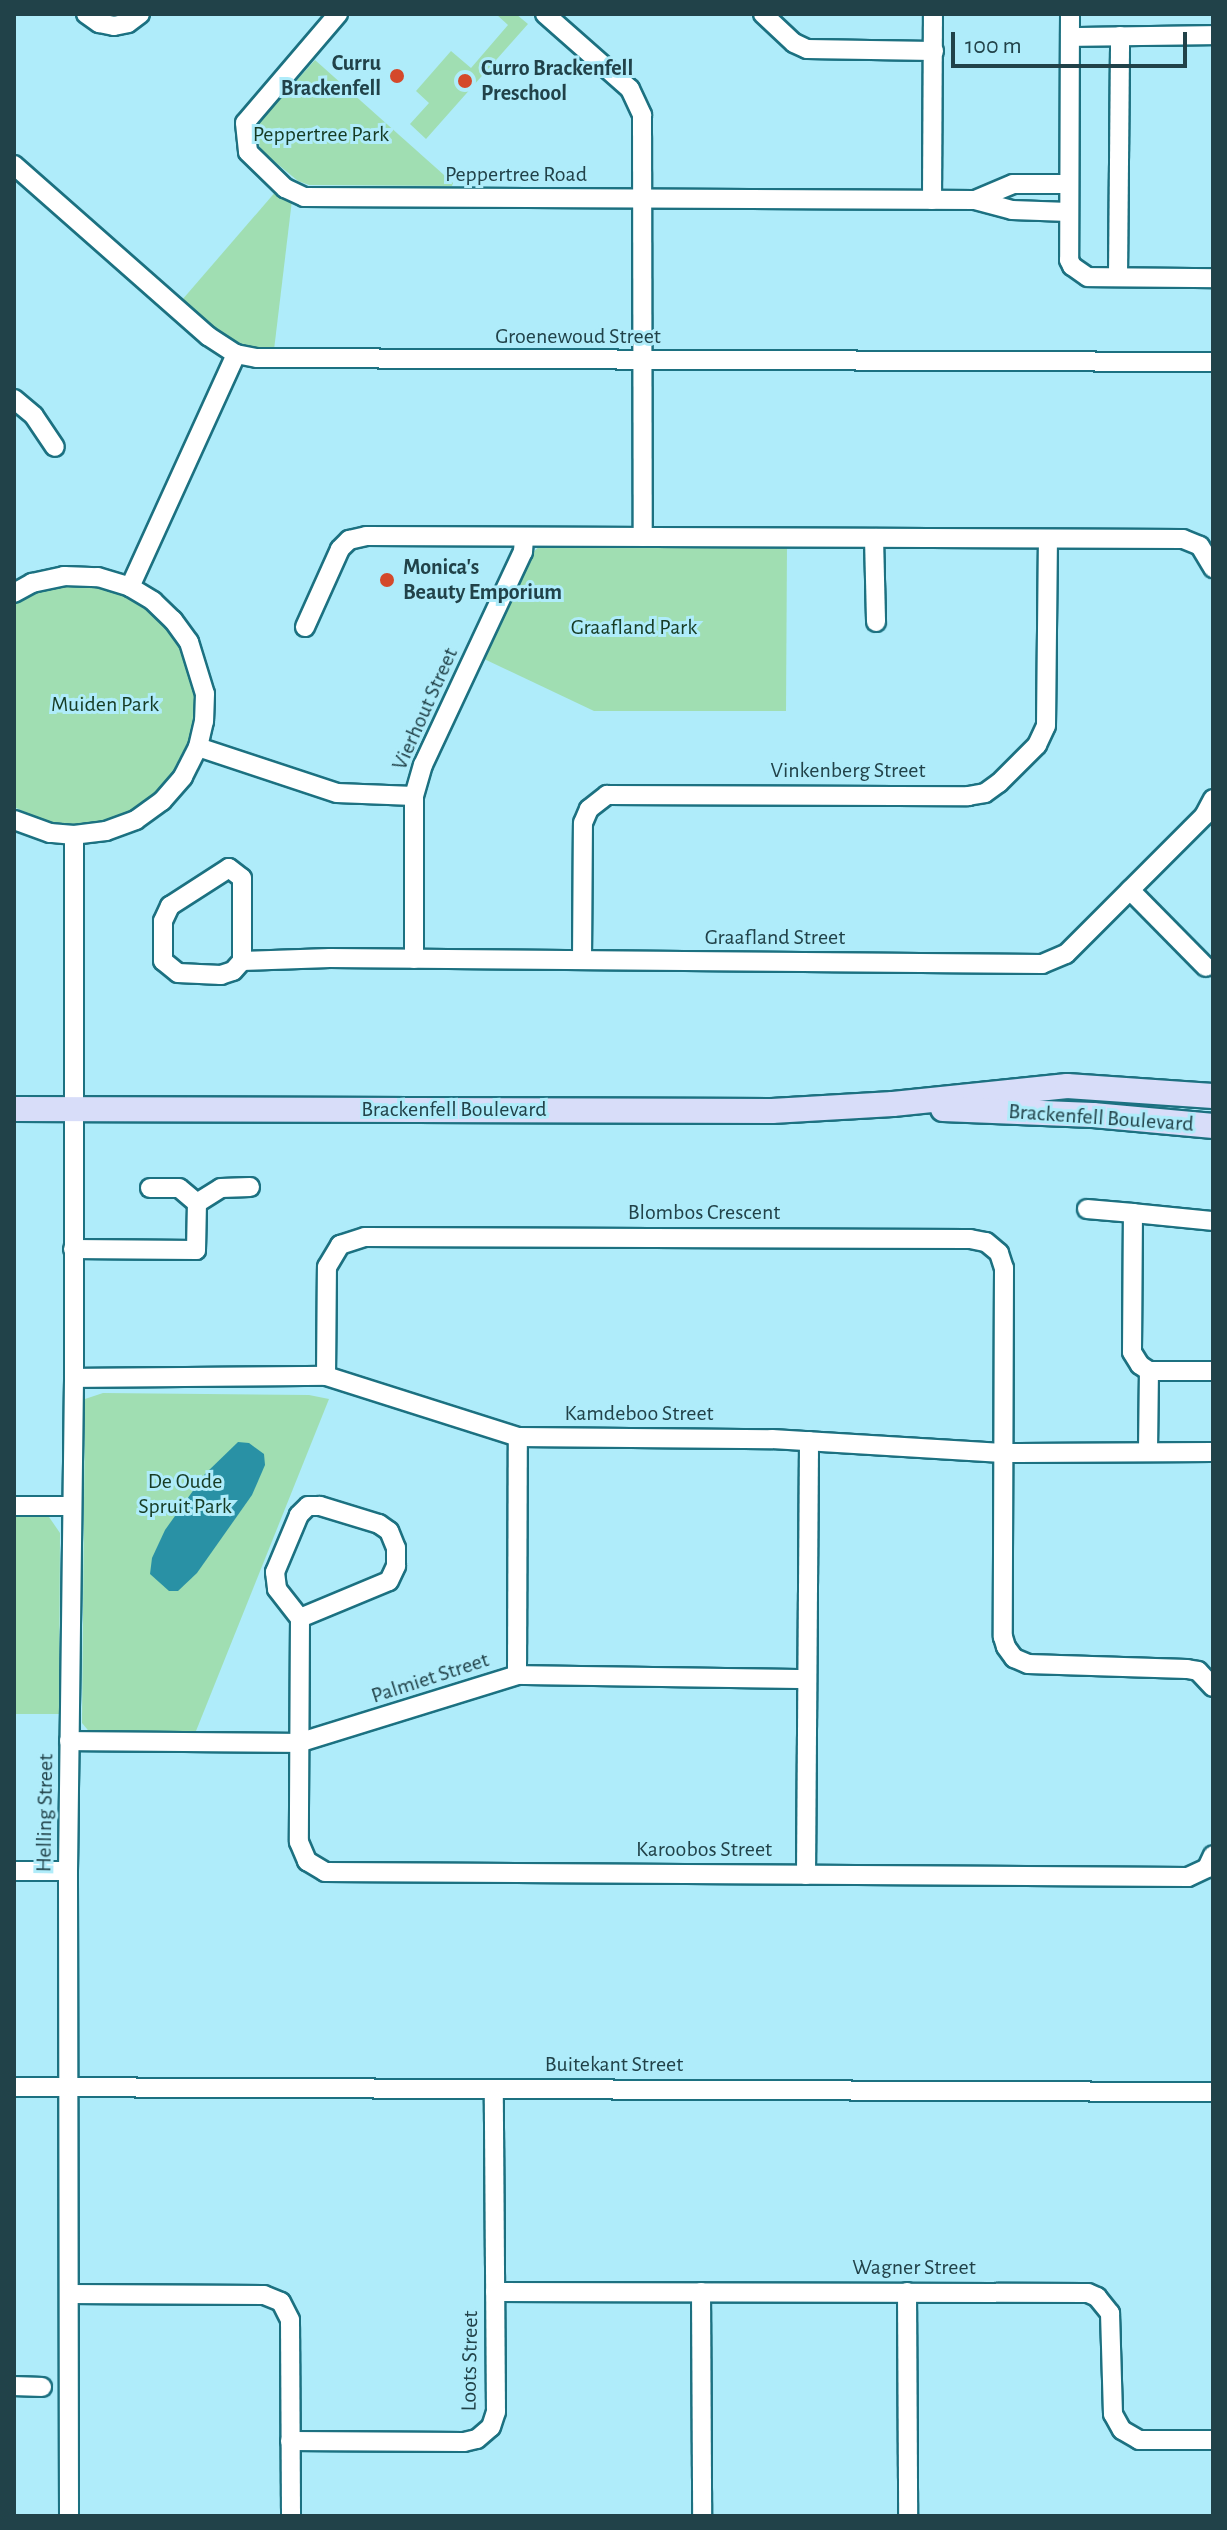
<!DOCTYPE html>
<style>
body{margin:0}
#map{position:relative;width:1227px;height:2530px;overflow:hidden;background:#afecfa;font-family:"Alegreya Sans",sans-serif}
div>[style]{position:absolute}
.green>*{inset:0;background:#a0deb2}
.water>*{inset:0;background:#2991a5}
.roads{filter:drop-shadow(2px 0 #1c7181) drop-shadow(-2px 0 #1c7181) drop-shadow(0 2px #1c7181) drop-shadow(0 -2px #1c7181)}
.street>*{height:18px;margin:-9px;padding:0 9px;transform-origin:9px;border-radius:9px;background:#fff}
.secondary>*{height:24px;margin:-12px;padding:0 12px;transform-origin:12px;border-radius:12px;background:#d8ddf9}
.dots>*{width:22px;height:22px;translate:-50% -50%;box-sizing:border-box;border:4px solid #afecfa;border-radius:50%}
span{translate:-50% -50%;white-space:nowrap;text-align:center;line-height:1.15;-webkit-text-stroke:6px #afecfa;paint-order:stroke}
.poi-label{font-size:22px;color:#214249;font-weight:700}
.right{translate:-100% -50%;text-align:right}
.left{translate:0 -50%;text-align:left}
.park-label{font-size:22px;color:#163b24}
.street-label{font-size:22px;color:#214249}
.frame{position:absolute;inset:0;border:16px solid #214249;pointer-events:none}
.scale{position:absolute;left:951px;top:32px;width:236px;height:36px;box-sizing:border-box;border:4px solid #214249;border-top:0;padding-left:10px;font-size:24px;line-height:28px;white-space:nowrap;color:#214249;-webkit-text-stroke:6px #afecfa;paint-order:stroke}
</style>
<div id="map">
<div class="green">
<i style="clip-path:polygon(496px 14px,516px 14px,528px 24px,426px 139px,410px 124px,429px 103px,416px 91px,451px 51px,471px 68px,508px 25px)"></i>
<i style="clip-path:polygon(315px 60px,453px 183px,452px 186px,309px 185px,298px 181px,263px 152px,255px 138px,259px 122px)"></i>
<i style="clip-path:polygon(277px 190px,292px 200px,274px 350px,244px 345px,225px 336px,182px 300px)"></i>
<i style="clip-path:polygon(542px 544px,787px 545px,786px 711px,594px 711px,482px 658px,530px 555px)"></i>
<i style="clip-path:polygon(66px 586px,93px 587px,120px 594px,145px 607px,165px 625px,181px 648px,191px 674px,195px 701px,193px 729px,184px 755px,170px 779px,150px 798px,127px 813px,100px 822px,72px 825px,45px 821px,14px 807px,14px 603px,39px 592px)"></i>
<i style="clip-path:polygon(103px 1393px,309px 1395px,329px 1399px,194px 1736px,92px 1735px,82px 1723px,85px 1399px)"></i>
<i style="clip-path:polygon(14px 1515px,49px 1517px,60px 1533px,59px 1714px,14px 1714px)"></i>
</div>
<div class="water">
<i style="clip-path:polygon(238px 1442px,249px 1443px,264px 1454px,265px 1465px,252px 1495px,197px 1573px,178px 1591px,169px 1591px,150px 1574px,152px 1558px,165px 1530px,205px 1474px)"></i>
</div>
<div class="roads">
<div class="street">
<i style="left:86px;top:14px;width:16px;rotate:35deg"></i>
<i style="left:99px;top:23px;width:15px;rotate:11deg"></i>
<i style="left:114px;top:26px;width:14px;rotate:-12deg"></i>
<i style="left:128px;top:23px;width:15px;rotate:-37deg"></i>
<i style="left:338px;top:14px;width:143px;rotate:130.5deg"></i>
<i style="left:245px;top:123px;width:29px;rotate:84deg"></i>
<i style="left:248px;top:152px;width:52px;rotate:44.2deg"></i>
<i style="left:285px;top:188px;width:21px;rotate:25deg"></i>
<i style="left:304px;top:197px;width:671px;rotate:0.26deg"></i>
<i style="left:975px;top:200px;width:38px;rotate:15deg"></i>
<i style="left:1012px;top:210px;width:57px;rotate:2deg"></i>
<i style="left:545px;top:14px;width:113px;rotate:41.4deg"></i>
<i style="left:630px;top:89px;width:29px;rotate:65deg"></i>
<i style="left:642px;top:115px;width:422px;rotate:89.9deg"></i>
<i style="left:763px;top:14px;width:42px;rotate:43.1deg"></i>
<i style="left:794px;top:43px;width:14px;rotate:25deg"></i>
<i style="left:807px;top:49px;width:127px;rotate:0.9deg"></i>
<i style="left:1070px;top:14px;width:246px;rotate:90.2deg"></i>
<i style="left:1069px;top:260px;width:7px;rotate:63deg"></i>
<i style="left:1072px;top:266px;width:19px;rotate:35deg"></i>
<i style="left:1088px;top:277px;width:125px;rotate:0.5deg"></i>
<i style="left:1070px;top:37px;width:143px;rotate:-0.8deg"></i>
<i style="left:14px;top:165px;width:259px;rotate:41.4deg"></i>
<i style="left:208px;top:336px;width:33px;rotate:33deg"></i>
<i style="left:236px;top:354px;width:21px;rotate:11deg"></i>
<i style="left:257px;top:358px;width:956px;rotate:0.24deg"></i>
<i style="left:932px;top:200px;width:186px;rotate:-89.7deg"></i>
<i style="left:975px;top:200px;width:41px;rotate:-22.8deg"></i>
<i style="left:1013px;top:184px;width:56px"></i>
<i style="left:1118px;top:277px;width:241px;rotate:-89.5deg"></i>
<i style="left:14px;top:399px;width:26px;rotate:40deg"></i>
<i style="left:34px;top:416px;width:37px;rotate:56deg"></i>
<i style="left:874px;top:538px;width:84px;rotate:88.6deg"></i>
<i style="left:130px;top:587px;width:256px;rotate:-65.5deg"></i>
<i style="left:14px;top:593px;width:21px;rotate:-29deg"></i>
<i style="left:32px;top:583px;width:33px;rotate:-12deg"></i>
<i style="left:64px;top:576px;width:34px;rotate:2deg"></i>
<i style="left:98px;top:577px;width:34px;rotate:17deg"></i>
<i style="left:130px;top:587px;width:27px;rotate:31deg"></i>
<i style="left:153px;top:601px;width:28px;rotate:44deg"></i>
<i style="left:173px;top:620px;width:27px;rotate:54deg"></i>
<i style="left:189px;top:642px;width:54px;rotate:72.9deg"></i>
<i style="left:205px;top:694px;width:27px;rotate:92deg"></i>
<i style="left:204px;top:721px;width:27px;rotate:103deg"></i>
<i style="left:198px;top:747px;width:34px;rotate:117deg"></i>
<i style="left:183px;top:777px;width:32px;rotate:131deg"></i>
<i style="left:162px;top:801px;width:32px;rotate:144deg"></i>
<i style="left:136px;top:820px;width:32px;rotate:160deg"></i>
<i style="left:106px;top:831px;width:32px;rotate:173deg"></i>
<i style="left:74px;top:835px;width:24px;rotate:-175deg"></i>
<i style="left:50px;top:833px;width:38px;rotate:-160deg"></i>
<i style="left:305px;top:627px;width:85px;rotate:-65.8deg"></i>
<i style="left:340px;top:549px;width:13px;rotate:-45deg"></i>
<i style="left:349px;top:540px;width:17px;rotate:-13deg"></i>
<i style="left:366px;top:536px;width:817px;rotate:0.21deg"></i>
<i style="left:1183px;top:539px;width:18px;rotate:22deg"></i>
<i style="left:1200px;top:546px;width:26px;rotate:59deg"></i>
<i style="left:198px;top:747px;width:146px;rotate:18.3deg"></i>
<i style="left:337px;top:793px;width:77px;rotate:2.2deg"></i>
<i style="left:1130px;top:890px;width:108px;rotate:45.4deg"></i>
<i style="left:414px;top:959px;width:163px;rotate:-90deg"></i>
<i style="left:414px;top:796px;width:32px;rotate:-74deg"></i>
<i style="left:423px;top:765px;width:235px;rotate:-64.9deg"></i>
<i style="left:523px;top:552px;width:15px;rotate:-86deg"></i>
<i style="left:582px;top:960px;width:137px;rotate:-89.6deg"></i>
<i style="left:583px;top:823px;width:15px;rotate:-67deg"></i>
<i style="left:589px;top:809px;width:23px;rotate:-38deg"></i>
<i style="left:607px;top:795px;width:361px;rotate:0.2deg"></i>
<i style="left:968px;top:796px;width:17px;rotate:-10deg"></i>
<i style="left:985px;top:793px;width:17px;rotate:-36deg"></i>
<i style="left:999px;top:783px;width:54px;rotate:-45deg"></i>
<i style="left:1037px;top:745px;width:21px;rotate:-65deg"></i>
<i style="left:1046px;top:726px;width:187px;rotate:-89.4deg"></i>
<i style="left:242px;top:961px;width:13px;rotate:132deg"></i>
<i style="left:233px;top:971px;width:13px;rotate:162deg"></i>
<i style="left:221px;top:975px;width:43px;rotate:-177.3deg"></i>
<i style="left:178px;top:973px;width:19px;rotate:-141deg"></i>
<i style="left:163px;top:961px;width:40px;rotate:-90deg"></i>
<i style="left:163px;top:921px;width:17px;rotate:-65deg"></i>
<i style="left:170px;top:906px;width:70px;rotate:-32.8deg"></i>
<i style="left:229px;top:868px;width:16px;rotate:38deg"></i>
<i style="left:242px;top:878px;width:83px;rotate:90deg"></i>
<i style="left:242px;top:961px;width:88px;rotate:-2deg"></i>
<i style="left:330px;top:958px;width:712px;rotate:0.48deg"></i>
<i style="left:1042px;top:964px;width:26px;rotate:-23deg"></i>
<i style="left:1066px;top:954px;width:195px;rotate:-45deg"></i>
<i style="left:1204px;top:816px;width:19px;rotate:-62deg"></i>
<i style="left:197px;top:1203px;width:28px;rotate:-32deg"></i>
<i style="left:221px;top:1188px;width:29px;rotate:-2deg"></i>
<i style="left:1087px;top:1209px;width:46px;rotate:5deg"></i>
<i style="left:73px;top:1249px;width:123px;rotate:0.5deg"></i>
<i style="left:196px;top:1250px;width:47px;rotate:-88.8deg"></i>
<i style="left:197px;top:1203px;width:23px;rotate:-140deg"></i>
<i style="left:179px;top:1188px;width:29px;rotate:180deg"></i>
<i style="left:1149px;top:1371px;width:64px"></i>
<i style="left:326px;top:1376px;width:109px;rotate:-89.5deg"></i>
<i style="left:327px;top:1267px;width:26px;rotate:-59deg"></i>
<i style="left:340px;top:1245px;width:26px;rotate:-18deg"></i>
<i style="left:365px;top:1237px;width:605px;rotate:0.19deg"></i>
<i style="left:970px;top:1239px;width:16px;rotate:11deg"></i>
<i style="left:986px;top:1242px;width:17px;rotate:40deg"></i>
<i style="left:999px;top:1253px;width:16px;rotate:72deg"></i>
<i style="left:1004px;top:1268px;width:369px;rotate:90.2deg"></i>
<i style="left:1003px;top:1637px;width:10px;rotate:73deg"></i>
<i style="left:1006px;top:1647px;width:14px;rotate:54deg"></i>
<i style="left:1014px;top:1658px;width:15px;rotate:23deg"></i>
<i style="left:1028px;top:1664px;width:159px;rotate:1.8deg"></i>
<i style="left:1187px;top:1669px;width:11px;rotate:10deg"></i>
<i style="left:1198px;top:1671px;width:22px;rotate:47deg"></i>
<i style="left:74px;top:1378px;width:252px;rotate:-0.5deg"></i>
<i style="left:326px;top:1376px;width:201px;rotate:17.6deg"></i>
<i style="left:518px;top:1437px;width:254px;rotate:0.5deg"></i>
<i style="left:772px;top:1439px;width:231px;rotate:3.5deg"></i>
<i style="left:1003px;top:1453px;width:210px;rotate:-0.3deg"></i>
<i style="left:1148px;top:1451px;width:80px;rotate:-89.3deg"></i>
<i style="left:1149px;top:1371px;width:11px;rotate:-146deg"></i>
<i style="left:1140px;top:1365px;width:15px;rotate:-122deg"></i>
<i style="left:1132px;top:1352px;width:139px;rotate:-89.6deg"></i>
<i style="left:1133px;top:1213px;width:80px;rotate:5.7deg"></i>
<i style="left:14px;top:1506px;width:58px"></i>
<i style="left:300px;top:1618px;width:96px;rotate:-22.6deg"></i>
<i style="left:389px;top:1581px;width:17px;rotate:-65deg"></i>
<i style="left:396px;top:1566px;width:18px;rotate:-90deg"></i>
<i style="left:396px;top:1548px;width:18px;rotate:-112deg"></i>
<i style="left:389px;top:1531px;width:12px;rotate:-145deg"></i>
<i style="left:379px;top:1524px;width:62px;rotate:-163deg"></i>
<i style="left:320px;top:1506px;width:12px;rotate:180deg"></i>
<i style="left:308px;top:1506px;width:13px;rotate:135deg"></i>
<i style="left:299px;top:1515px;width:62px;rotate:112.8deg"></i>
<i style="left:275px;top:1572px;width:17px;rotate:83deg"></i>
<i style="left:277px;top:1589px;width:37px;rotate:52deg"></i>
<i style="left:300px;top:1618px;width:224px;rotate:90.3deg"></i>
<i style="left:299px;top:1842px;width:21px;rotate:67deg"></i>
<i style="left:307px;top:1861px;width:21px;rotate:31deg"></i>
<i style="left:325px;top:1872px;width:863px;rotate:0.33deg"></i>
<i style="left:1188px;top:1877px;width:21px;rotate:-25deg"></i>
<i style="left:1207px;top:1868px;width:14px;rotate:-65deg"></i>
<i style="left:517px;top:1675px;width:238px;rotate:-89.8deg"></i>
<i style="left:69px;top:1741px;width:229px;rotate:0.5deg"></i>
<i style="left:298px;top:1743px;width:229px;rotate:-17.2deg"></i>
<i style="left:517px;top:1675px;width:290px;rotate:0.8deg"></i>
<i style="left:14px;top:1871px;width:54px"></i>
<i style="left:806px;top:1875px;width:434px;rotate:-89.6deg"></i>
<i style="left:14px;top:2087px;width:1199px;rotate:0.24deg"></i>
<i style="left:495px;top:2292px;width:593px;rotate:0.1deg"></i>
<i style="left:1088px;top:2293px;width:10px;rotate:24deg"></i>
<i style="left:1097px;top:2297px;width:21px;rotate:51deg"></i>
<i style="left:1110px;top:2313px;width:101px;rotate:88.3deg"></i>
<i style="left:1113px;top:2414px;width:18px;rotate:61deg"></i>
<i style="left:1122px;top:2430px;width:20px;rotate:30deg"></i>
<i style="left:1139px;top:2440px;width:74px"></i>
<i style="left:701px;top:2292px;width:224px;rotate:89.7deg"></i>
<i style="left:907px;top:2292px;width:224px;rotate:89.7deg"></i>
<i style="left:69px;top:2294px;width:195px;rotate:0.3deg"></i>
<i style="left:264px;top:2295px;width:18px;rotate:22deg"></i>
<i style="left:281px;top:2302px;width:20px;rotate:63deg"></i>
<i style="left:290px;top:2320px;width:196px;rotate:89.7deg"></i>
<i style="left:14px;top:2386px;width:28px;rotate:2deg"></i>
<i style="left:290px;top:2441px;width:174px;rotate:0.3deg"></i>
<i style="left:464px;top:2442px;width:13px;rotate:-13deg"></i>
<i style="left:477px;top:2439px;width:18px;rotate:-41deg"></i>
<i style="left:491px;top:2427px;width:16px;rotate:-72deg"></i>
<i style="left:496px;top:2412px;width:323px;rotate:-90.4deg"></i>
<i style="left:69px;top:2516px;width:645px;rotate:-90.09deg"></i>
<i style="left:68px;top:1871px;width:493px;rotate:-89.3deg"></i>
<i style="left:74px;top:1378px;width:543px;rotate:-90deg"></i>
</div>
<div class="secondary">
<i style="left:14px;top:1109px;width:758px;rotate:0.15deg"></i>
<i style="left:772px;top:1111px;width:121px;rotate:-3.3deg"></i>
<i style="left:893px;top:1104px;width:175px;rotate:-5.9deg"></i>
<i style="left:1067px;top:1086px;width:146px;rotate:3.9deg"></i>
<i style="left:943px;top:1109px;width:150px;rotate:2.3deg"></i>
<i style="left:1093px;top:1115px;width:121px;rotate:5.2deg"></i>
</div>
</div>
<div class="dots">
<i style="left:397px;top:76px;background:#d4492b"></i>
<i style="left:465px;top:81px;background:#d4492b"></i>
<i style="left:387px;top:580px;background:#d4492b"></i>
</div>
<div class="poi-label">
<span class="right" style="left:381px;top:76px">Curru<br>Brackenfell</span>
<span class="left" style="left:481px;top:81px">Curro Brackenfell<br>Preschool</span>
<span class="left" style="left:403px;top:580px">Monica's<br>Beauty Emporium</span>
</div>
<div class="park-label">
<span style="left:321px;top:135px">Peppertree Park</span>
<span style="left:634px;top:628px">Graafland Park</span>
<span style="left:105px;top:705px">Muiden Park</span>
<span style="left:185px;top:1494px">De Oude<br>Spruit Park</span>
</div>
<div class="street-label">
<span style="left:516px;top:175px">Peppertree Road</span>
<span style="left:578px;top:337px">Groenewoud Street</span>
<span style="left:425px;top:709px;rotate:-66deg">Vierhout Street</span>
<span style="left:848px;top:771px">Vinkenberg Street</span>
<span style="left:775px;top:938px">Graafland Street</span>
<span style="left:454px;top:1110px">Brackenfell Boulevard</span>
<span style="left:1101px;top:1118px;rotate:4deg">Brackenfell Boulevard</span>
<span style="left:704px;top:1213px">Blombos Crescent</span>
<span style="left:639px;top:1414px">Kamdeboo Street</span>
<span style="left:430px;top:1678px;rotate:-18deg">Palmiet Street</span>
<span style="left:45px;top:1813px;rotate:-89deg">Helling Street</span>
<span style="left:704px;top:1850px">Karoobos Street</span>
<span style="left:614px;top:2065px">Buitekant Street</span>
<span style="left:914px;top:2268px">Wagner Street</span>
<span style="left:470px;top:2361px;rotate:-89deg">Loots Street</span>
</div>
<div class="frame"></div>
<div class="scale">100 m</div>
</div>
